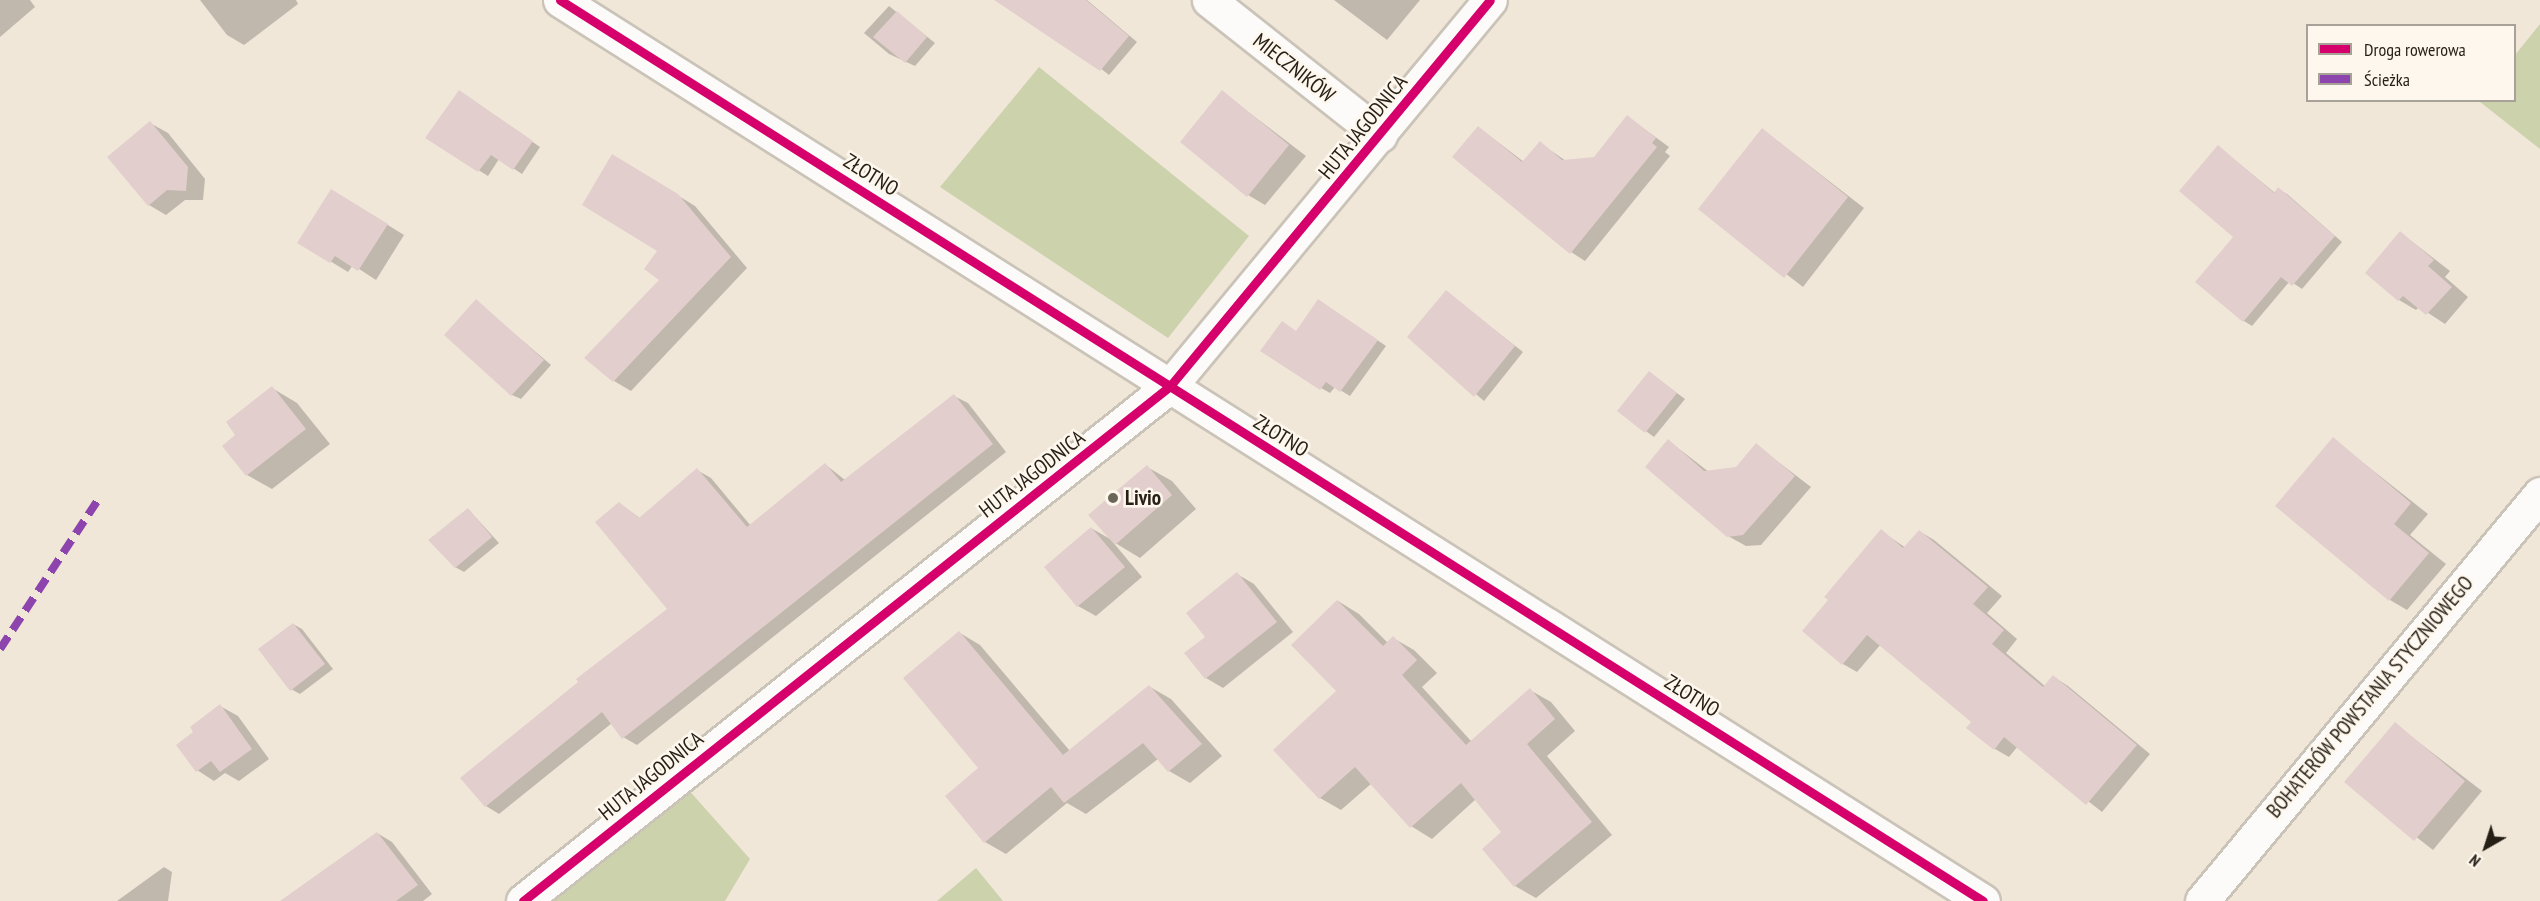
<!DOCTYPE html>
<meta charset="utf-8">
<style>
body{margin:0}
#map{position:relative;width:2540px;height:901px;overflow:hidden;background:#f0e7d9;font-family:"PT Sans Narrow",sans-serif}
div>[style]{position:absolute}
.green>*{inset:0;background:#ccd2ac}
.shadow>*{inset:0;background:#0003}
.building>*{inset:0;background:#e2cfcd}
.roads{filter:drop-shadow(2px 0 #cac3b8) drop-shadow(-2px 0 #cac3b8) drop-shadow(0 2px #cac3b8) drop-shadow(0 -2px #cac3b8)}
.street>*{height:33px;margin:-16.5px;padding:0 16.5px;transform-origin:16.5px;border-radius:16.5px;background:#fdfbf9}
.secondary>*{height:33px;margin:-16.5px;padding:0 16.5px;transform-origin:16.5px;border-radius:16.5px;background:#fdfbf9}
.quiet>*{height:8px;margin-top:-4px;transform-origin:0;background:repeating-linear-gradient(90deg,#8e44ad 0 15px,transparent 0 23px)}
.cycleway>*{height:9px;margin:-4.5px;padding:0 4.5px;transform-origin:4.5px;border-radius:4.5px;background:#d6006c}
.dots>*{width:16px;height:16px;translate:-50% -50%;box-sizing:border-box;border:3px solid #fef7ed;border-radius:50%}
span{translate:-50% -50%;white-space:nowrap;text-align:center;line-height:1.15;-webkit-text-stroke:5px #fef7ed;paint-order:stroke}
.street-label{font-size:21px;color:#251f16}
.poi-label{font-size:21px;color:#251f16;font-weight:700}
.left{translate:0 -50%;text-align:left}
.legend{position:absolute;left:2306px;top:24px;width:210px;height:78px;box-sizing:border-box;background:#fef7ed;border:2px solid #a7a197;margin:0;padding:8px 10px;list-style:none;font-size:18px;color:#251f16}
.legend li{display:flex;align-items:center;gap:12px;height:30px}
.legend b{width:30px;border:2px solid #a7a197}
.north{position:absolute;left:2456px;top:817px;width:60px;height:60px;-webkit-text-stroke:4px #fef7ed;paint-order:stroke;rotate:219deg;font-size:16px;font-weight:700;line-height:24px;text-align:center;color:#251f16}
.north::after{content:'';display:block;margin:auto;width:21px;height:27px;background:#251f16;clip-path:polygon(50% 0,100% 100%,50% 72%,0 100%)}
</style>
<div id="map">
<div class="green">
<i style="clip-path:polygon(2540px 24px,2540px 149px,2480px 102px,2514px 100px,2515px 55px)"></i>
<i style="clip-path:polygon(1039px 67px,1249px 236px,1168px 338px,940px 187px)"></i>
<i style="clip-path:polygon(678px 778px,750px 859px,725px 901px,523px 901px)"></i>
<i style="clip-path:polygon(976px 868px,1003px 901px,937px 901px)"></i>
</div>
<div class="shadow">
<i style="clip-path:polygon(0 0,30px 0,35px 7px,0 37px)"></i>
<i style="clip-path:polygon(200px 0,296px 0,298px 4px,244px 45px,227px 35px)"></i>
<i style="clip-path:polygon(1013px 0,1087px 0,1137px 42px,1109px 75px)"></i>
<i style="clip-path:polygon(1334px 0,1420px 0,1387px 40px)"></i>
<i style="clip-path:polygon(889px 6px,935px 43px,915px 66px,889px 54px,864px 33px)"></i>
<i style="clip-path:polygon(1222px 92px,1306px 156px,1265px 205px,1248px 195px)"></i>
<i style="clip-path:polygon(468px 97px,540px 147px,522px 174px,499px 159px,488px 176px,427px 138px)"></i>
<i style="clip-path:polygon(1628px 117px,1669px 147px,1665px 152px,1670px 156px,1585px 261px,1571px 252px,1478px 127px,1524px 162px,1540px 143px,1566px 161px,1595px 158px)"></i>
<i style="clip-path:polygon(150px 123px,168px 133px,205px 179px,203px 200px,185px 200px,166px 215px,149px 205px)"></i>
<i style="clip-path:polygon(1763px 130px,1864px 208px,1803px 287px,1700px 208px)"></i>
<i style="clip-path:polygon(2219px 147px,2275px 193px,2278px 189px,2287px 194px,2342px 242px,2302px 289px,2290px 281px,2252px 326px,2244px 321px,2235px 237px)"></i>
<i style="clip-path:polygon(630px 166px,695px 206px,747px 268px,631px 391px,614px 381px,661px 280px,659px 250px)"></i>
<i style="clip-path:polygon(349px 201px,404px 235px,376px 280px,353px 265px,348px 272px,299px 242px)"></i>
<i style="clip-path:polygon(2401px 233px,2450px 271px,2445px 277px,2468px 297px,2445px 324px,2419px 307px,2416px 310px,2399px 300px)"></i>
<i style="clip-path:polygon(1446px 292px,1523px 352px,1484px 401px,1409px 337px)"></i>
<i style="clip-path:polygon(476px 301px,551px 365px,521px 399px,512px 395px)"></i>
<i style="clip-path:polygon(1327px 306px,1386px 346px,1350px 396px,1335px 387px,1330px 393px,1321px 388px,1297px 332px)"></i>
<i style="clip-path:polygon(1650px 373px,1685px 399px,1654px 437px,1619px 411px)"></i>
<i style="clip-path:polygon(272px 388px,297px 403px,330px 444px,272px 489px,247px 475px,237px 435px)"></i>
<i style="clip-path:polygon(954px 396px,968px 403px,1006px 452px,637px 745px,623px 737px,612px 723px,499px 814px,486px 806px,669px 610px,619px 503px,641px 519px,697px 470px,711px 478px,751px 526px,826px 465px,845px 480px)"></i>
<i style="clip-path:polygon(2333px 439px,2428px 514px,2410px 535px,2446px 564px,2407px 610px,2390px 600px,2277px 506px)"></i>
<i style="clip-path:polygon(1669px 441px,1709px 472px,1737px 469px,1756px 445px,1811px 487px,1761px 545px,1746px 546px,1728px 536px)"></i>
<i style="clip-path:polygon(1147px 467px,1172px 481px,1196px 509px,1140px 558px,1112px 541px,1142px 577px,1096px 616px,1078px 606px,1091px 528px,1112px 540px)"></i>
<i style="clip-path:polygon(468px 509px,499px 543px,464px 572px,455px 567px)"></i>
<i style="clip-path:polygon(1881px 531px,1906px 548px,1919px 531px,1934px 540px,2002px 596px,1987px 613px,2017px 639px,2006px 653px,2046px 687px,2054px 677px,2068px 686px,2150px 754px,2102px 812px,2018px 746px,2009px 757px,1995px 749px,1973px 722px,1881px 644px,1857px 672px,1843px 664px,1830px 600px)"></i>
<i style="clip-path:polygon(1237px 574px,1254px 584px,1293px 632px,1223px 688px,1206px 678px,1207px 637px)"></i>
<i style="clip-path:polygon(1338px 601px,1359px 614px,1388px 643px,1393px 638px,1414px 650px,1437px 673px,1422px 687px,1471px 741px,1530px 690px,1551px 702px,1575px 731px,1547px 756px,1612px 835px,1536px 898px,1515px 886px,1503px 833px,1476px 799px,1432px 839px,1411px 826px,1372px 783px,1341px 810px,1320px 798px,1338px 691px)"></i>
<i style="clip-path:polygon(293px 624px,302px 629px,333px 669px,300px 694px,291px 689px)"></i>
<i style="clip-path:polygon(960px 633px,980px 645px,1070px 751px,1150px 687px,1171px 699px,1222px 756px,1190px 783px,1169px 771px,1158px 759px,1086px 814px,1067px 803px,1006px 854px,985px 842px,980px 769px)"></i>
<i style="clip-path:polygon(220px 706px,238px 716px,269px 759px,239px 781px,225px 773px,214px 781px,197px 770px,195px 732px)"></i>
<i style="clip-path:polygon(2395px 724px,2482px 791px,2433px 850px,2346px 782px)"></i>
<i style="clip-path:polygon(377px 833px,392px 842px,432px 894px,423px 901px,314px 901px,306px 884px)"></i>
<i style="clip-path:polygon(164px 867px,172px 872px,168px 901px,117px 901px)"></i>
</div>
<div class="building">
<i style="clip-path:polygon(994px 0,1086px 0,1129px 36px,1100px 71px)"></i>
<i style="clip-path:polygon(897px 11px,927px 37px,905px 63px,873px 37px)"></i>
<i style="clip-path:polygon(459px 90px,533px 141px,513px 170px,491px 155px,478px 172px,425px 138px)"></i>
<i style="clip-path:polygon(1222px 90px,1289px 145px,1247px 197px,1180px 142px)"></i>
<i style="clip-path:polygon(1627px 115px,1656px 138px,1652px 143px,1657px 147px,1570px 254px,1452px 157px,1478px 126px,1522px 162px,1540px 141px,1562px 160px,1594px 157px)"></i>
<i style="clip-path:polygon(150px 121px,188px 167px,186px 191px,167px 190px,148px 206px,107px 157px)"></i>
<i style="clip-path:polygon(1762px 128px,1848px 197px,1784px 278px,1698px 209px)"></i>
<i style="clip-path:polygon(2218px 145px,2274px 193px,2278px 187px,2335px 236px,2292px 286px,2281px 277px,2243px 322px,2195px 282px,2233px 237px,2179px 191px)"></i>
<i style="clip-path:polygon(612px 154px,678px 194px,731px 257px,613px 382px,584px 358px,659px 280px,644px 269px,657px 251px,582px 205px)"></i>
<i style="clip-path:polygon(331px 189px,388px 224px,358px 271px,335px 256px,330px 263px,297px 243px)"></i>
<i style="clip-path:polygon(2400px 231px,2434px 260px,2428px 266px,2452px 287px,2426px 315px,2403px 296px,2398px 301px,2365px 273px)"></i>
<i style="clip-path:polygon(1446px 290px,1515px 346px,1474px 397px,1407px 337px)"></i>
<i style="clip-path:polygon(476px 299px,544px 360px,511px 396px,444px 335px)"></i>
<i style="clip-path:polygon(1318px 299px,1378px 340px,1340px 392px,1326px 382px,1320px 390px,1260px 351px,1282px 321px,1296px 331px)"></i>
<i style="clip-path:polygon(1649px 371px,1677px 393px,1645px 433px,1617px 411px)"></i>
<i style="clip-path:polygon(272px 386px,306px 429px,246px 476px,222px 446px,235px 435px,226px 422px)"></i>
<i style="clip-path:polygon(954px 394px,993px 444px,664px 706px,622px 739px,602px 712px,485px 807px,460px 778px,578px 682px,576px 679px,667px 609px,595px 522px,619px 502px,639px 518px,697px 468px,747px 527px,825px 463px,841px 482px)"></i>
<i style="clip-path:polygon(2333px 437px,2411px 503px,2394px 524px,2429px 553px,2389px 601px,2275px 506px)"></i>
<i style="clip-path:polygon(1668px 439px,1704px 471px,1736px 467px,1756px 443px,1795px 476px,1743px 535px,1727px 537px,1645px 467px)"></i>
<i style="clip-path:polygon(1147px 465px,1172px 495px,1115px 545px,1088px 515px)"></i>
<i style="clip-path:polygon(468px 508px,492px 537px,455px 568px,428px 540px)"></i>
<i style="clip-path:polygon(1091px 527px,1125px 567px,1077px 607px,1044px 567px)"></i>
<i style="clip-path:polygon(1881px 529px,1903px 548px,1919px 530px,1988px 587px,1973px 604px,2004px 630px,1992px 644px,2043px 687px,2053px 675px,2137px 745px,2086px 805px,2004px 737px,1994px 750px,1966px 728px,1971px 722px,1867px 635px,1842px 665px,1802px 631px,1828px 600px,1824px 597px)"></i>
<i style="clip-path:polygon(1237px 572px,1277px 622px,1205px 679px,1184px 653px,1205px 637px,1186px 613px)"></i>
<i style="clip-path:polygon(1337px 600px,1383px 646px,1393px 636px,1417px 660px,1402px 675px,1466px 745px,1530px 688px,1555px 719px,1527px 744px,1592px 822px,1514px 887px,1482px 849px,1501px 832px,1461px 783px,1410px 828px,1355px 767px,1319px 799px,1273px 750px,1336px 691px,1291px 645px)"></i>
<i style="clip-path:polygon(293px 623px,325px 664px,290px 691px,258px 649px)"></i>
<i style="clip-path:polygon(959px 631px,1063px 755px,1149px 685px,1202px 744px,1168px 772px,1143px 743px,1064px 803px,1051px 787px,984px 843px,945px 796px,978px 768px,903px 678px)"></i>
<i style="clip-path:polygon(220px 704px,252px 749px,220px 772px,211px 761px,196px 772px,176px 745px,193px 732px,190px 727px)"></i>
<i style="clip-path:polygon(2395px 722px,2465px 781px,2414px 841px,2344px 782px)"></i>
<i style="clip-path:polygon(377px 832px,418px 885px,396px 901px,280px 901px)"></i>
</div>
<div class="roads">
<div class="street">
<i style="left:1209px;top:0;width:218px;rotate:38.3deg"></i>
<i style="left:523px;top:901px;width:827px;rotate:-38.52deg"></i>
<i style="left:1170px;top:386px;width:501px;rotate:-50.34deg"></i>
<i style="left:2202px;top:901px;width:529px;rotate:-50.29deg"></i>
</div>
<div class="secondary">
<i style="left:560px;top:0;width:1684px;rotate:32.34deg"></i>
</div>
</div>
<div class="quiet">
<i style="left:0;top:649px;width:178px;rotate:-56.7deg"></i>
</div>
<div class="cycleway">
<i style="left:560px;top:0;width:1684px;rotate:32.34deg"></i>
<i style="left:523px;top:901px;width:827px;rotate:-38.52deg"></i>
<i style="left:1170px;top:386px;width:501px;rotate:-50.34deg"></i>
</div>
<div class="dots">
<i style="left:1113px;top:498px;background:#6c655a"></i>
</div>
<div class="street-label">
<span style="left:1294px;top:68px;rotate:38deg">MIECZNIKÓW</span>
<span style="left:1363px;top:127px;rotate:-51deg">HUTA JAGODNICA</span>
<span style="left:871px;top:175px;rotate:32deg">ZŁOTNO</span>
<span style="left:1281px;top:436px;rotate:32deg">ZŁOTNO</span>
<span style="left:1032px;top:474px;rotate:-38deg">HUTA JAGODNICA</span>
<span style="left:1692px;top:696px;rotate:32deg">ZŁOTNO</span>
<span style="left:2370px;top:697px;rotate:-50deg">BOHATERÓW POWSTANIA STYCZNIOWEGO</span>
<span style="left:651px;top:776px;rotate:-39deg">HUTA JAGODNICA</span>
</div>
<div class="poi-label">
<span class="left" style="left:1125px;top:498px">Livio</span>
</div>
<ul class="legend">
<li><b style="height:8px;background:#d6006c"></b>Droga rowerowa</li>
<li><b style="height:8px;background:#8e44ad"></b>Ścieżka</li>
</ul>
<div class="north">N</div>
</div>
